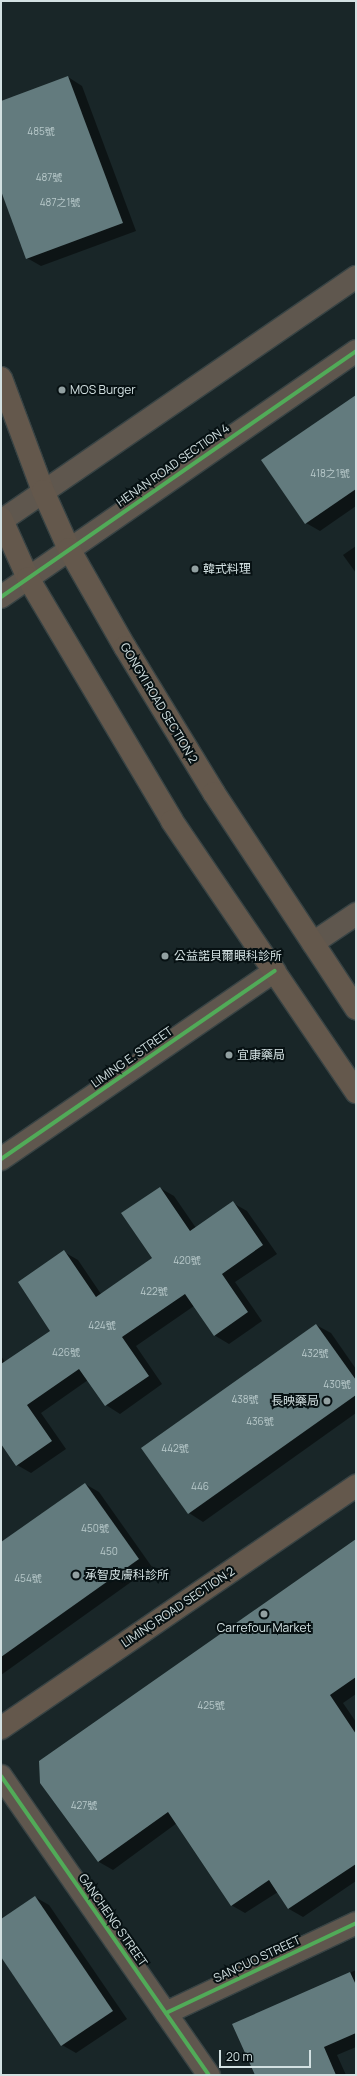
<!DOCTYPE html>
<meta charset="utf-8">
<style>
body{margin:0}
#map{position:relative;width:357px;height:2076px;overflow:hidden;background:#192628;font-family:Manrope,"Noto Sans TC",sans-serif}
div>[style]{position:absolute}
.shadow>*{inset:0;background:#0007}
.building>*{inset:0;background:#637b7e}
.roads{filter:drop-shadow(1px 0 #384344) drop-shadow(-1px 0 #384344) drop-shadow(0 1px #384344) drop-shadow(0 -1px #384344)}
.minor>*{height:22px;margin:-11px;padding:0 11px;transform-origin:11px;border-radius:11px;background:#5f574e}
.tertiary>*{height:22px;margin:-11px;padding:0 11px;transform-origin:11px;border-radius:11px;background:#5f574e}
.secondary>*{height:22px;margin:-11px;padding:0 11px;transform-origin:11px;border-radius:11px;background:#64584c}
.cycleway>*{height:4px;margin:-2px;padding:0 2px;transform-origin:2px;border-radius:2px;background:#51ab58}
.dots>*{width:11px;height:11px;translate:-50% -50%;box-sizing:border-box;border:2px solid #071113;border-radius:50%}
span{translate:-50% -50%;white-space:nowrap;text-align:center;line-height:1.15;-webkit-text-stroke:4px #071113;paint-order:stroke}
.number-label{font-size:10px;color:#b7c8c9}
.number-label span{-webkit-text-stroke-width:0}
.poi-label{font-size:12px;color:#d3e1e2}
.left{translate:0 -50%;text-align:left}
.right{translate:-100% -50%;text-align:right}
.street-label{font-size:12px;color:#d3e1e2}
.frame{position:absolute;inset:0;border:2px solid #d3e1e2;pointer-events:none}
.scale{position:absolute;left:219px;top:2050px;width:92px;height:18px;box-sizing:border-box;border:2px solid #d3e1e2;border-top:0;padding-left:5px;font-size:12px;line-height:14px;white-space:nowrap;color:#d3e1e2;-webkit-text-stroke:3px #071113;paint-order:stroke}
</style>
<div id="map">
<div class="shadow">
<i style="clip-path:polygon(68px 77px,82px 86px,136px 231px,41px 266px,27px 258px,1px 188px,1px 102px)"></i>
<i style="clip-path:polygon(356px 396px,356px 506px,320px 531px,306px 523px,263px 460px)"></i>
<i style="clip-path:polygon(356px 546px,356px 573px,343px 555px)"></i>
<i style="clip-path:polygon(160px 1188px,174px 1196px,196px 1228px,233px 1203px,247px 1211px,277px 1254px,235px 1282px,262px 1321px,229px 1344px,214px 1335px,194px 1306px,136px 1346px,162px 1384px,120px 1414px,106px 1405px,88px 1380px,41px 1413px,66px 1449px,31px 1473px,17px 1465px,1px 1442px,1px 1356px,5px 1362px,52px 1331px,64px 1252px,78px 1260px,101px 1294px,153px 1258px)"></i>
<i style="clip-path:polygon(316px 1325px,331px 1333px,356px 1369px,356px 1413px,203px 1522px,189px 1513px,143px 1448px)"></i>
<i style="clip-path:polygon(85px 1484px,99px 1492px,152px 1567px,1px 1675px,1px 1543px)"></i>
<i style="clip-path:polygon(356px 1541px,356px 1694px,343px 1703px,356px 1722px,356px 1881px,303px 1917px,289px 1909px,278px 1892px,245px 1913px,231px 1905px,177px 1823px,113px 1870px,99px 1862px,41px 1782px,40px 1761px)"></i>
<i style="clip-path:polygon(35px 1897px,49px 1905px,127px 2019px,76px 2053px,62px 2045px,1px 1955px,1px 1920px)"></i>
<i style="clip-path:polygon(356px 1970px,356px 2047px,337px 2055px,346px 2075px,256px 2075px,234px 2025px)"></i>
</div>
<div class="building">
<i style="clip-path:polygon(68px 76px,123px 223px,26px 259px,1px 191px,1px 101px)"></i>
<i style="clip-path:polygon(356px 395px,356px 489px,305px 524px,261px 460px)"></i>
<i style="clip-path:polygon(160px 1187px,190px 1231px,233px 1201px,263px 1245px,222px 1274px,248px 1312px,214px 1336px,185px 1294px,122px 1337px,149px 1376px,105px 1406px,79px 1369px,27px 1405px,52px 1441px,16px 1466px,1px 1444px,1px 1364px,50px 1331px,18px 1282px,64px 1250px,96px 1297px,152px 1258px,121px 1213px)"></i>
<i style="clip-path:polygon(316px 1324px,356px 1380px,356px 1395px,188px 1514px,141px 1448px)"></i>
<i style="clip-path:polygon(85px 1483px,139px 1559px,1px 1657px,1px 1542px)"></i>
<i style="clip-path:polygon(356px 1539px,356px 1677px,330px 1695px,356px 1734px,356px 1864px,288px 1909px,269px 1880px,231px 1906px,168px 1812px,98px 1862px,40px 1783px,39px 1761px)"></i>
<i style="clip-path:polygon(35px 1896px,113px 2011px,61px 2046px,1px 1957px,1px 1919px)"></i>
<i style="clip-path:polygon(350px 1972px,356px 1985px,356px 2033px,324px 2047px,336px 2075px,255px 2075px,232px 2024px)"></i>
</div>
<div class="roads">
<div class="minor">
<i style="left:313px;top:943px;width:52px;rotate:-34deg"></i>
<i style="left:1px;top:1159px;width:332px;rotate:-34.5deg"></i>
<i style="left:1px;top:1776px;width:364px;rotate:55.2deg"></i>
<i style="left:166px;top:2013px;width:210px;rotate:-25.3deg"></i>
</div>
<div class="tertiary">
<i style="left:1px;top:521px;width:431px;rotate:-34.5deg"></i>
<i style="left:1px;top:597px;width:432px;rotate:-34.7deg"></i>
</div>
<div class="secondary">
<i style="left:1px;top:378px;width:121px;rotate:69.6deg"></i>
<i style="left:43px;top:491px;width:64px;rotate:65.9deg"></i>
<i style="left:69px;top:549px;width:113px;rotate:60.3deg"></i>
<i style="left:125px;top:647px;width:171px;rotate:58.6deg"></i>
<i style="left:214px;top:793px;width:258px;rotate:56.6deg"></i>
<i style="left:1px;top:518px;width:66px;rotate:65.8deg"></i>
<i style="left:28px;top:578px;width:282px;rotate:59.3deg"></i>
<i style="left:172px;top:821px;width:328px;rotate:55.8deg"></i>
<i style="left:1px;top:1728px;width:430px;rotate:-34.3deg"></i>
</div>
</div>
<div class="cycleway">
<i style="left:1px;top:597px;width:432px;rotate:-34.7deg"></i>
<i style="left:1px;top:1159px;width:332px;rotate:-34.5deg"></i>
<i style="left:1px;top:1776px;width:364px;rotate:55.2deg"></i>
<i style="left:166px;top:2013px;width:210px;rotate:-25.3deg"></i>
</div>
<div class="dots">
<i style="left:62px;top:390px;background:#92a0a1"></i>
<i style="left:195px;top:569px;background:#92a0a1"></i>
<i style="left:165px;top:956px;background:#92a0a1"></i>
<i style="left:229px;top:1055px;background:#92a0a1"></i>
<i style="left:327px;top:1401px;background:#92a0a1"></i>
<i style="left:76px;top:1575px;background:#92a0a1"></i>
<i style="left:264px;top:1614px;background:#92a0a1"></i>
</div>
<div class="number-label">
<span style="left:41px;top:132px">485號</span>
<span style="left:49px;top:178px">487號</span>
<span style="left:60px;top:203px">487之1號</span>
<span style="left:330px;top:474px">418之1號</span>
<span style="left:187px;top:1261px">420號</span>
<span style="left:154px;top:1292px">422號</span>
<span style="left:102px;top:1326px">424號</span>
<span style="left:66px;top:1353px">426號</span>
<span style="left:315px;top:1354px">432號</span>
<span style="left:337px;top:1385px">430號</span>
<span style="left:245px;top:1400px">438號</span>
<span style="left:260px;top:1422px">436號</span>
<span style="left:175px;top:1449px">442號</span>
<span style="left:200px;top:1487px">446</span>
<span style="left:95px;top:1529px">450號</span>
<span style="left:109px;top:1552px">450</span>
<span style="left:28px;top:1579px">454號</span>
<span style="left:211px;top:1706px">425號</span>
<span style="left:84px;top:1806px">427號</span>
</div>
<div class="poi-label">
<span class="left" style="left:70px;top:390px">MOS Burger</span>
<span class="left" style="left:203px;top:569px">韓式料理</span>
<span class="left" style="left:174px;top:956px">公益諾貝爾眼科診所</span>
<span class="left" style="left:237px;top:1055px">宜康藥局</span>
<span class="right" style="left:319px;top:1401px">長映藥局</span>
<span class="left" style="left:85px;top:1575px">承智皮膚科診所</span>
<span style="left:264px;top:1628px">Carrefour Market</span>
</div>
<div class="street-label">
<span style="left:173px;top:465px;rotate:-35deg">HENAN ROAD SECTION 4</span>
<span style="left:159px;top:703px;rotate:59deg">GONGYI ROAD SECTION 2</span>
<span style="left:132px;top:1057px;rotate:-35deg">LIMING E. STREET</span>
<span style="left:178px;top:1607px;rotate:-34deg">LIMING ROAD SECTION 2</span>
<span style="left:113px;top:1920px;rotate:55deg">GANCHENG STREET</span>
<span style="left:257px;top:1959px;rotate:-25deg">SANCUO STREET</span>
</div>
<div class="frame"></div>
<div class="scale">20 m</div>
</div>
